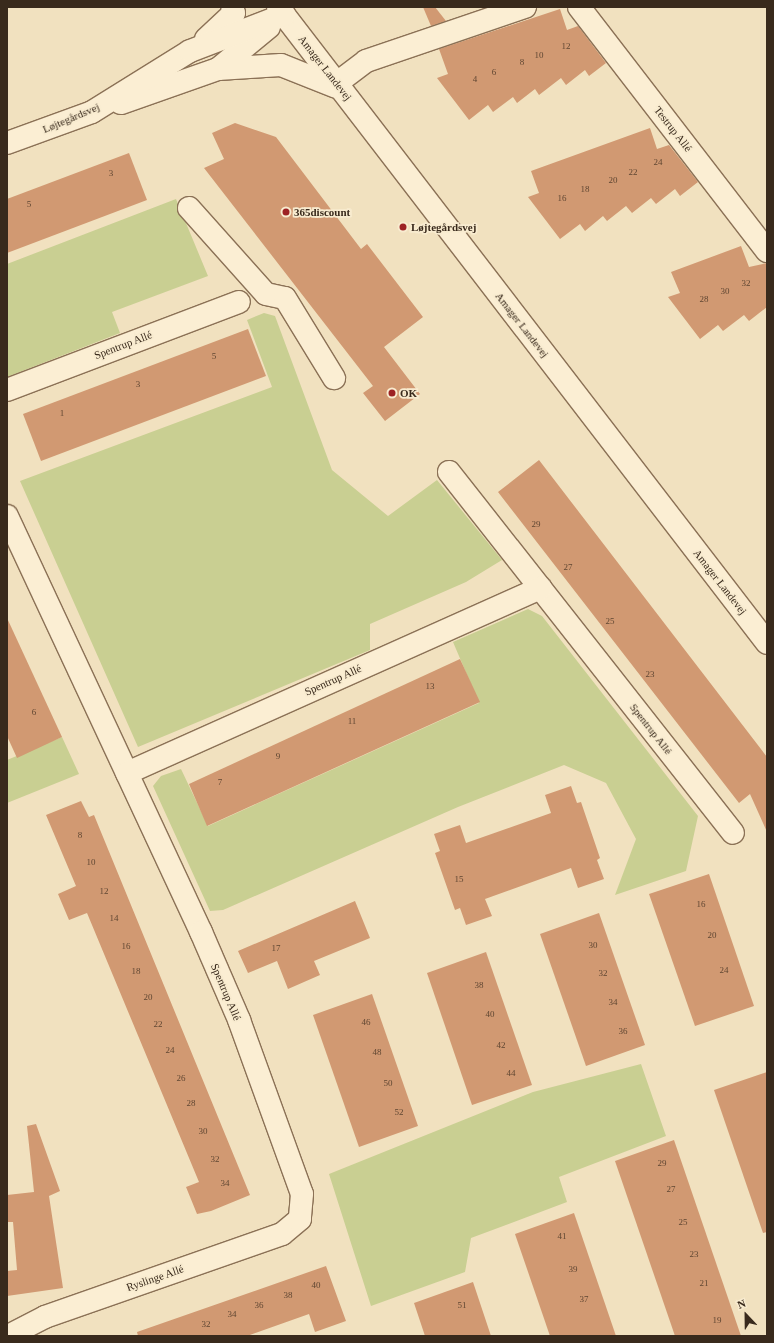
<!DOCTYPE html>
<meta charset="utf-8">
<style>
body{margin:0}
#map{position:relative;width:774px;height:1343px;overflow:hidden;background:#f1e1bf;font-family:Georgia,serif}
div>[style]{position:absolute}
.green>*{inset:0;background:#c9cf92}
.building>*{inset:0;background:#d19972}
.roads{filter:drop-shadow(1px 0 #8b7156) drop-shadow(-1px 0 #8b7156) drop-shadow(0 1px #8b7156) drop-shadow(0 -1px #8b7156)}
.minor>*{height:22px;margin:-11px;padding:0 11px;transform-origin:11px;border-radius:11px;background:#fbeed3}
.dots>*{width:11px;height:11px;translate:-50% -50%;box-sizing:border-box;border:2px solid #f8ebcf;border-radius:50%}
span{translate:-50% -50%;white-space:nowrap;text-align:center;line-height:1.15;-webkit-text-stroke:3.5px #f8ebcf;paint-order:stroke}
.number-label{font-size:9px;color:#5f4632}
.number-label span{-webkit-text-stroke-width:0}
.street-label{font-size:11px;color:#392a1c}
.poi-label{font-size:11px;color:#392a1c;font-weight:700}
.left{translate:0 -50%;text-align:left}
.frame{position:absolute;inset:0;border:8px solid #392a1c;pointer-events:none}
.north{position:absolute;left:726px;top:1295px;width:40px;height:40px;-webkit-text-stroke:3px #f8ebcf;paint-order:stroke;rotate:338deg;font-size:11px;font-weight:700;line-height:16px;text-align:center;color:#392a1c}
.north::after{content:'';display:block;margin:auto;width:14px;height:18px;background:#392a1c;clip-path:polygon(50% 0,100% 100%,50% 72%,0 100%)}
</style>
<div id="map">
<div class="green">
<i style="clip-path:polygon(176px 199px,208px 276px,112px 312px,120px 333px,7px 377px,7px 264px)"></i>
<i style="clip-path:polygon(264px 313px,275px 316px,332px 470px,388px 516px,437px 480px,502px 560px,466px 582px,370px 624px,370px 650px,138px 747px,20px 481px,272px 387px,247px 320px)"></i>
<i style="clip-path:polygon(528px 609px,542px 616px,698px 816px,686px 871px,615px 895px,636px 839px,606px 783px,564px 765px,458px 807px,223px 910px,210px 911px,153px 786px,161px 776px,181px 769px,208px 826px,479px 703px,453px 642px)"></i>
<i style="clip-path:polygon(62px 737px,79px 774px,7px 803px,7px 760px)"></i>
<i style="clip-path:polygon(641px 1064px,666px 1136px,559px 1177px,567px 1202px,471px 1238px,465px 1272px,371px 1306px,329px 1174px,533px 1092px)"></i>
</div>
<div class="building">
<i style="clip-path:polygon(423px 7px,435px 7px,446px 21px,431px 26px)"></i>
<i style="clip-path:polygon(560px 9px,567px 30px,578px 26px,606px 63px,589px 76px,585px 70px,566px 85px,561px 78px,539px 95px,535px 89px,517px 103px,513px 97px,493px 112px,488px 105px,469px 120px,437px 78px,448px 74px,439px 49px)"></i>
<i style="clip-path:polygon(235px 123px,276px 137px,361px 249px,367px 244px,423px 317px,384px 347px,420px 394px,385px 421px,363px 393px,373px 386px,204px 168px,224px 159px,212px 133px)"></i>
<i style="clip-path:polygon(650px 128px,657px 149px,669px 145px,698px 182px,680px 196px,675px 189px,656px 204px,651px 198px,632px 213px,626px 206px,607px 221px,603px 216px,585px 231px,580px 224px,560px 239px,528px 197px,539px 193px,531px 171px)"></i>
<i style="clip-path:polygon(129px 153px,147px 200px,7px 253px,7px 199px)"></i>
<i style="clip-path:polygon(741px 246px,749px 267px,767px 263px,767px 307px,749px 321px,744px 315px,723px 331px,718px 325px,700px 339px,668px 297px,680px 293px,671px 272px)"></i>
<i style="clip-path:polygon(248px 329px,266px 376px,41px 461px,23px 414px)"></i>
<i style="clip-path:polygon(539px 460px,767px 757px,767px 832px,750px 794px,739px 803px,498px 492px)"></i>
<i style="clip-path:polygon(7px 618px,62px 737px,17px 758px,7px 736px)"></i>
<i style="clip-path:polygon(460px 659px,480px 702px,207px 826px,189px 784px)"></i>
<i style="clip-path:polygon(571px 786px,577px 803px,581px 802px,600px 858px,597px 860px,604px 879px,578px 888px,571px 868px,485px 899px,492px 916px,466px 925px,460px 908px,455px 910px,435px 853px,440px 851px,434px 834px,460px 825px,466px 843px,551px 813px,545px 795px)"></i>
<i style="clip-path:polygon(81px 801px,89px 817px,94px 815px,250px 1195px,211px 1211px,197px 1214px,186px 1187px,199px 1182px,87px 913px,69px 920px,58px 894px,76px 886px,46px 815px)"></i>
<i style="clip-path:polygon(709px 874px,754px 1006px,695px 1026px,649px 894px)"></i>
<i style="clip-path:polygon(355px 901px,370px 938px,314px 961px,320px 975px,288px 989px,277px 961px,248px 973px,238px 951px)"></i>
<i style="clip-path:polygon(599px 913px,645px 1045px,586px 1066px,540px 934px)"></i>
<i style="clip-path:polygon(486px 952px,532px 1085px,472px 1105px,427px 973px)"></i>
<i style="clip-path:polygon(372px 994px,418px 1126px,359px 1147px,313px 1015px)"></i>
<i style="clip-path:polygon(767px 1072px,767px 1232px,763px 1233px,714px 1090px)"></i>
<i style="clip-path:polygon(36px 1124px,60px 1191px,49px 1196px,63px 1288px,7px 1296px,7px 1271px,17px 1270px,13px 1222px,7px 1222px,7px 1195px,34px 1192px,27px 1126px)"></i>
<i style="clip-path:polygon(674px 1140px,741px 1336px,675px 1336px,615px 1161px)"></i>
<i style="clip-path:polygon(574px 1213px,616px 1336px,550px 1336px,515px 1234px)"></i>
<i style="clip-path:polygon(326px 1266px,346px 1321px,315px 1332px,309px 1314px,247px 1336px,138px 1336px,137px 1332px)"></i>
<i style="clip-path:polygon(473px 1282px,491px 1336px,425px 1336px,414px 1303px)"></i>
</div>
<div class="roads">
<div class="minor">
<i style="left:278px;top:7px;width:802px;rotate:52.44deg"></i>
<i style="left:579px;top:7px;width:308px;rotate:52.4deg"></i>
<i style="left:206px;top:39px;width:38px;rotate:-43deg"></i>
<i style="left:234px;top:13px;width:6px;rotate:-108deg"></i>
<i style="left:218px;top:69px;width:63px;rotate:-3.6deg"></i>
<i style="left:281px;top:65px;width:59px;rotate:21.8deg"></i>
<i style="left:337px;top:83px;width:36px;rotate:-37deg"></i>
<i style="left:366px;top:61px;width:168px;rotate:-18.8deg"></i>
<i style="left:121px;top:103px;width:103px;rotate:-19.3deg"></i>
<i style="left:218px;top:69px;width:66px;rotate:-39.5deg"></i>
<i style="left:7px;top:143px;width:90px;rotate:-20deg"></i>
<i style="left:92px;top:112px;width:115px;rotate:-31.9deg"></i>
<i style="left:190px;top:51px;width:101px;rotate:-21deg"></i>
<i style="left:189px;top:208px;width:115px;rotate:48.2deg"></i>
<i style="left:266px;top:294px;width:19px;rotate:12deg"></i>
<i style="left:285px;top:298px;width:94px;rotate:58.5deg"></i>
<i style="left:7px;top:390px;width:248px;rotate:-20.8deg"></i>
<i style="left:449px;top:472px;width:459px;rotate:51.8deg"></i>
<i style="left:7px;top:516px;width:459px;rotate:65deg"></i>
<i style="left:201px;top:932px;width:96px;rotate:66.6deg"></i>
<i style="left:239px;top:1020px;width:185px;rotate:70.1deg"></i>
<i style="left:302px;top:1194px;width:25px;rotate:95deg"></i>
<i style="left:300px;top:1219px;width:23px;rotate:140deg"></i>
<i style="left:282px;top:1234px;width:251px;rotate:160.7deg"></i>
<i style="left:45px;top:1317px;width:42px;rotate:152.8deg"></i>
<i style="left:127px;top:773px;width:453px;rotate:-24.1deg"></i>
</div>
</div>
<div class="dots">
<i style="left:286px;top:212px;background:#9d2224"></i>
<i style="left:403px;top:227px;background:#9d2224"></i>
<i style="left:392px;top:393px;background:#9d2224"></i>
</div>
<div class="number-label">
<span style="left:566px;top:46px">12</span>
<span style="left:539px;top:55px">10</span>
<span style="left:522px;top:62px">8</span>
<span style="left:494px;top:72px">6</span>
<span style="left:475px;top:79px">4</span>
<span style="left:658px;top:162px">24</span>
<span style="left:633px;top:172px">22</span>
<span style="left:111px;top:173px">3</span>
<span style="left:613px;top:180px">20</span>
<span style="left:585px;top:189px">18</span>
<span style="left:562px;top:198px">16</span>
<span style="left:29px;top:204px">5</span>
<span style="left:746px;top:283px">32</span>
<span style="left:725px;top:291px">30</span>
<span style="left:704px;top:299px">28</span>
<span style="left:214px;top:356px">5</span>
<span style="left:138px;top:384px">3</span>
<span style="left:62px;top:413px">1</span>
<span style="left:536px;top:524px">29</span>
<span style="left:568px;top:567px">27</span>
<span style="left:610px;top:621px">25</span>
<span style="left:650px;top:674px">23</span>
<span style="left:430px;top:686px">13</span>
<span style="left:34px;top:712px">6</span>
<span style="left:352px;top:721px">11</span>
<span style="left:278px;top:756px">9</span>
<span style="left:220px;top:782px">7</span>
<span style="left:80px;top:835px">8</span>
<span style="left:91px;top:862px">10</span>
<span style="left:459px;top:879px">15</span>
<span style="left:104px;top:891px">12</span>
<span style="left:701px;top:904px">16</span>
<span style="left:114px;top:918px">14</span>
<span style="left:712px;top:935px">20</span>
<span style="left:593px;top:945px">30</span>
<span style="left:126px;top:946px">16</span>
<span style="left:276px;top:948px">17</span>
<span style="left:724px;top:970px">24</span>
<span style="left:136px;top:971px">18</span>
<span style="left:603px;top:973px">32</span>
<span style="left:479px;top:985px">38</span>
<span style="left:148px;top:997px">20</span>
<span style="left:613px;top:1002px">34</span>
<span style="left:490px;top:1014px">40</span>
<span style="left:366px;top:1022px">46</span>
<span style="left:158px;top:1024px">22</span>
<span style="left:623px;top:1031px">36</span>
<span style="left:501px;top:1045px">42</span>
<span style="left:170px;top:1050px">24</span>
<span style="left:377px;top:1052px">48</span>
<span style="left:511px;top:1073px">44</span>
<span style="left:181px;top:1078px">26</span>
<span style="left:388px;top:1083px">50</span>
<span style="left:191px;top:1103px">28</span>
<span style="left:399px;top:1112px">52</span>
<span style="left:203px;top:1131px">30</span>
<span style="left:215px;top:1159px">32</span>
<span style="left:662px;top:1163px">29</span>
<span style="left:225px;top:1183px">34</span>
<span style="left:671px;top:1189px">27</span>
<span style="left:683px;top:1222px">25</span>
<span style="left:562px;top:1236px">41</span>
<span style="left:694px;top:1254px">23</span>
<span style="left:573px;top:1269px">39</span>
<span style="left:704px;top:1283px">21</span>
<span style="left:316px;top:1285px">40</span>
<span style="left:288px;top:1295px">38</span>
<span style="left:584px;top:1299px">37</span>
<span style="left:259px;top:1305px">36</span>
<span style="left:462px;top:1305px">51</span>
<span style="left:232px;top:1314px">34</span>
<span style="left:717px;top:1320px">19</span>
<span style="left:206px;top:1324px">32</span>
</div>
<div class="street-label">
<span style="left:325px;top:68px;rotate:52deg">Amager Landevej</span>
<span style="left:71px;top:118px;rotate:-23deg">Løjtegårdsvej</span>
<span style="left:673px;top:129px;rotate:52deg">Testrup Allé</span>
<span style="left:522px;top:325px;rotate:52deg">Amager Landevej</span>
<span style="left:123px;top:345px;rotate:-21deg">Spentrup Allé</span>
<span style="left:720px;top:582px;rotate:52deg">Amager Landevej</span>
<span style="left:333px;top:680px;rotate:-24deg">Spentrup Allé</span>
<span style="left:651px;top:729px;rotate:52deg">Spentrup Allé</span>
<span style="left:226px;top:992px;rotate:67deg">Spentrup Allé</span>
<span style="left:155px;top:1278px;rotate:-19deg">Ryslinge Allé</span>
</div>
<div class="poi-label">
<span class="left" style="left:294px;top:212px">365discount</span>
<span class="left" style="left:411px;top:227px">Løjtegårdsvej</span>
<span class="left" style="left:400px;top:393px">OK</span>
</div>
<div class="frame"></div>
<div class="north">N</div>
</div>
